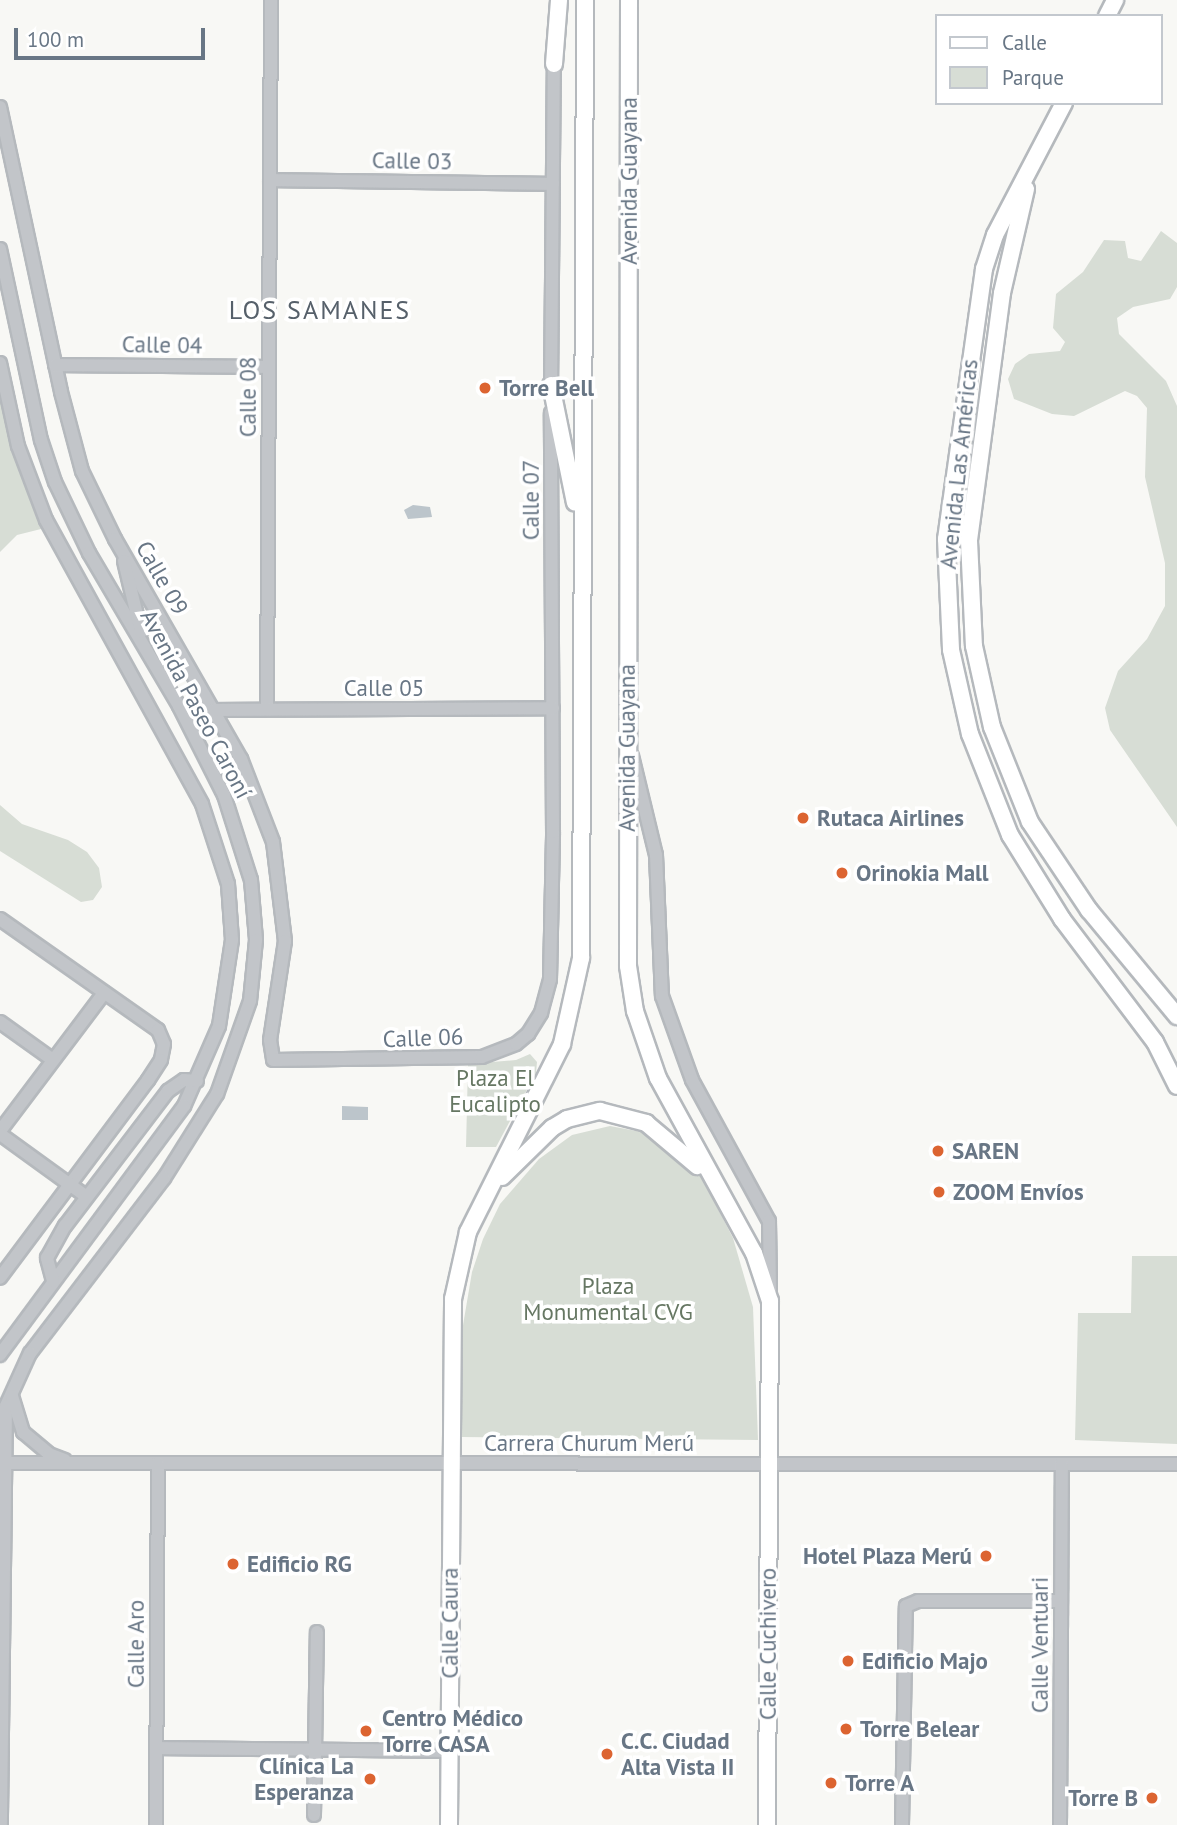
<!DOCTYPE html>
<meta charset="utf-8">
<style>
body{margin:0}
#map{position:relative;width:1177px;height:1825px;overflow:hidden;background:#f8f8f5;font-family:"PT Sans",sans-serif}
div>[style]{position:absolute}
.green>*{inset:0;background:#d7ddd5}
.water>*{inset:0;background:#bcc5cb}
.roads{filter:drop-shadow(2px 0 #b5b9bd) drop-shadow(-2px 0 #b5b9bd) drop-shadow(0 2px #b5b9bd) drop-shadow(0 -2px #b5b9bd)}
.minor>*{height:12px;margin:-6px;padding:0 6px;transform-origin:6px;border-radius:6px;background:#c2c5c9}
.major>*{height:16px;margin:-8px;padding:0 8px;transform-origin:8px;border-radius:8px;background:#fff}
.dots>*{width:19px;height:19px;translate:-50% -50%;box-sizing:border-box;border:4px solid #fff;border-radius:50%}
span{translate:-50% -50%;white-space:nowrap;text-align:center;line-height:1.15;-webkit-text-stroke:7px #fff;paint-order:stroke}
.street-label{font-size:23px;color:#687685}
.poi-label{font-size:23px;color:#687685;font-weight:700}
.left{translate:0 -50%;text-align:left}
.right{translate:-100% -50%;text-align:right}
.park-label{font-size:23px;color:#667763}
.quarter-label{font-size:26px;color:#56606a;letter-spacing:2px}
.legend{position:absolute;left:935px;top:14px;width:228px;height:91px;box-sizing:border-box;background:#fff;border:2px solid #c3c8ce;margin:0;padding:9px 12px;list-style:none;font-size:21px;color:#687685}
.legend li{display:flex;align-items:center;gap:14px;height:35px}
.legend b{width:35px;border:2px solid #c3c8ce}
.scale{position:absolute;left:14px;top:28px;width:191px;height:32px;box-sizing:border-box;border:4px solid #687685;border-top:0;padding-left:9px;font-size:21px;line-height:24px;white-space:nowrap;color:#687685;-webkit-text-stroke:5px #fff;paint-order:stroke}
</style>
<div id="map">
<div class="green">
<i style="clip-path:polygon(1161px 231px,1177px 243px,1177px 287px,1170px 299px,1133px 307px,1117px 318px,1119px 334px,1166px 381px,1177px 406px,1177px 827px,1110px 730px,1105px 708px,1118px 671px,1147px 639px,1165px 606px,1165px 563px,1145px 477px,1147px 408px,1137px 396px,1125px 391px,1074px 416px,1052px 414px,1014px 399px,1008px 379px,1015px 364px,1029px 354px,1060px 351px,1065px 342px,1053px 328px,1056px 294px,1083px 272px,1104px 240px,1125px 241px,1128px 258px,1141px 261px)"></i>
<i style="clip-path:polygon(0 363px,11px 415px,49px 527px,17px 535px,0 552px)"></i>
<i style="clip-path:polygon(0 805px,22px 824px,68px 840px,87px 852px,99px 868px,102px 887px,93px 900px,81px 902px,0 851px)"></i>
<i style="clip-path:polygon(530px 1054px,537px 1062px,536px 1073px,496px 1147px,466px 1147px,468px 1064px,516px 1060px)"></i>
<i style="clip-path:polygon(610px 1126px,647px 1133px,688px 1163px,701px 1176px,733px 1238px,753px 1307px,758px 1440px,462px 1437px,461px 1337px,472px 1272px,483px 1239px,500px 1204px,539px 1159px,572px 1135px)"></i>
<i style="clip-path:polygon(1132px 1256px,1177px 1256px,1177px 1444px,1075px 1440px,1078px 1313px,1131px 1313px)"></i>
</div>
<div class="water">
<i style="clip-path:polygon(413px 505px,430px 507px,432px 517px,408px 519px,404px 510px)"></i>
<i style="clip-path:polygon(342px 1106px,368px 1107px,368px 1120px,342px 1120px)"></i>
</div>
<div class="roads">
<div class="minor">
<i style="left:0;top:107px;width:291px;rotate:77.9deg"></i>
<i style="left:61px;top:392px;width:82px;rotate:75.1deg"></i>
<i style="left:82px;top:471px;width:76px;rotate:64.1deg"></i>
<i style="left:115px;top:539px;width:254px;rotate:60.2deg"></i>
<i style="left:241px;top:759px;width:89px;rotate:68.9deg"></i>
<i style="left:273px;top:842px;width:100px;rotate:83.1deg"></i>
<i style="left:285px;top:941px;width:100px;rotate:98.6deg"></i>
<i style="left:270px;top:1040px;width:20px;rotate:81deg"></i>
<i style="left:273px;top:1060px;width:209px;rotate:-0.8deg"></i>
<i style="left:482px;top:1057px;width:36px;rotate:-21deg"></i>
<i style="left:516px;top:1044px;width:16px;rotate:-40deg"></i>
<i style="left:528px;top:1034px;width:25px;rotate:-58deg"></i>
<i style="left:541px;top:1013px;width:35px;rotate:-75deg"></i>
<i style="left:550px;top:979px;width:147px;rotate:-88.8deg"></i>
<i style="left:553px;top:832px;width:419px;rotate:-90.3deg"></i>
<i style="left:270px;top:180px;width:283px;rotate:0.8deg"></i>
<i style="left:0;top:249px;width:195px;rotate:77.9deg"></i>
<i style="left:41px;top:440px;width:44px;rotate:71.6deg"></i>
<i style="left:55px;top:482px;width:79px;rotate:64.4deg"></i>
<i style="left:89px;top:553px;width:178px;rotate:59.5deg"></i>
<i style="left:179px;top:706px;width:100px;rotate:63.2deg"></i>
<i style="left:224px;top:795px;width:89px;rotate:72.4deg"></i>
<i style="left:251px;top:880px;width:60px;rotate:85.2deg"></i>
<i style="left:256px;top:940px;width:61px;rotate:95.6deg"></i>
<i style="left:250px;top:1001px;width:99px;rotate:109.5deg"></i>
<i style="left:217px;top:1094px;width:99px;rotate:122.2deg"></i>
<i style="left:164px;top:1178px;width:220px;rotate:127.4deg"></i>
<i style="left:30px;top:1353px;width:58px;rotate:114.4deg"></i>
<i style="left:6px;top:1406px;width:419px;rotate:90.7deg"></i>
<i style="left:0;top:363px;width:85px;rotate:77.8deg"></i>
<i style="left:18px;top:446px;width:79px;rotate:69.3deg"></i>
<i style="left:46px;top:520px;width:324px;rotate:61.2deg"></i>
<i style="left:202px;top:804px;width:84px;rotate:72deg"></i>
<i style="left:228px;top:884px;width:56px;rotate:85.9deg"></i>
<i style="left:232px;top:940px;width:87px;rotate:98.6deg"></i>
<i style="left:219px;top:1026px;width:87px;rotate:113.6deg"></i>
<i style="left:184px;top:1106px;width:310px;rotate:126.5deg"></i>
<i style="left:55px;top:365px;width:214px;rotate:0.5deg"></i>
<i style="left:551px;top:392px;width:336px;rotate:-89.5deg"></i>
<i style="left:124px;top:561px;width:73px;rotate:76.5deg"></i>
<i style="left:267px;top:709px;width:709px;rotate:-89.68deg"></i>
<i style="left:214px;top:710px;width:339px;rotate:-0.3deg"></i>
<i style="left:632px;top:756px;width:102px;rotate:76.4deg"></i>
<i style="left:656px;top:855px;width:141px;rotate:87.6deg"></i>
<i style="left:662px;top:996px;width:89px;rotate:70.3deg"></i>
<i style="left:692px;top:1080px;width:161px;rotate:61.4deg"></i>
<i style="left:769px;top:1221px;width:69px;rotate:89.2deg"></i>
<i style="left:0;top:919px;width:193px;rotate:35.1deg"></i>
<i style="left:158px;top:1030px;width:15px;rotate:67deg"></i>
<i style="left:164px;top:1044px;width:16px;rotate:101deg"></i>
<i style="left:161px;top:1060px;width:24px;rotate:123deg"></i>
<i style="left:148px;top:1080px;width:247px;rotate:126.8deg"></i>
<i style="left:0;top:1022px;width:65px;rotate:35.6deg"></i>
<i style="left:0;top:1131px;width:173px;rotate:-53deg"></i>
<i style="left:0;top:1134px;width:107px;rotate:35.9deg"></i>
<i style="left:53px;top:1281px;width:24px;rotate:-105deg"></i>
<i style="left:47px;top:1258px;width:37px;rotate:-61deg"></i>
<i style="left:65px;top:1226px;width:170px;rotate:-52.7deg"></i>
<i style="left:168px;top:1091px;width:19px;rotate:-35deg"></i>
<i style="left:184px;top:1080px;width:13px;rotate:4deg"></i>
<i style="left:12px;top:1396px;width:38px;rotate:73deg"></i>
<i style="left:23px;top:1432px;width:34px;rotate:40deg"></i>
<i style="left:49px;top:1454px;width:17px;rotate:21deg"></i>
<i style="left:0;top:1463px;width:1177px;rotate:0.05deg"></i>
<i style="left:157px;top:1748px;width:292px;rotate:0.6deg"></i>
<i style="left:314px;top:1815px;width:183px;rotate:-89.1deg"></i>
<i style="left:156px;top:1825px;width:362px;rotate:-89.7deg"></i>
<i style="left:902px;top:1825px;width:219px;rotate:-89deg"></i>
<i style="left:906px;top:1606px;width:13px;rotate:-23deg"></i>
<i style="left:918px;top:1601px;width:143px"></i>
<i style="left:1060px;top:1825px;width:361px;rotate:-89.7deg"></i>
</div>
<div class="major">
<i style="left:629px;top:0;width:966px;rotate:90.06deg"></i>
<i style="left:628px;top:966px;width:46px;rotate:81.2deg"></i>
<i style="left:635px;top:1011px;width:71px;rotate:71.1deg"></i>
<i style="left:658px;top:1078px;width:200px;rotate:61.3deg"></i>
<i style="left:754px;top:1253px;width:51px;rotate:71.6deg"></i>
<i style="left:770px;top:1301px;width:524px;rotate:90.33deg"></i>
<i style="left:1107px;top:16px;width:18px;rotate:-63deg"></i>
<i style="left:554px;top:64px;width:64px;rotate:-85.5deg"></i>
<i style="left:1064px;top:103px;width:149px;rotate:117.6deg"></i>
<i style="left:995px;top:235px;width:36px;rotate:108deg"></i>
<i style="left:984px;top:269px;width:273px;rotate:98deg"></i>
<i style="left:946px;top:539px;width:111px;rotate:87.4deg"></i>
<i style="left:951px;top:650px;width:86px;rotate:77.3deg"></i>
<i style="left:970px;top:734px;width:109px;rotate:68.4deg"></i>
<i style="left:1010px;top:835px;width:99px;rotate:58.2deg"></i>
<i style="left:1062px;top:919px;width:154px;rotate:52.9deg"></i>
<i style="left:1155px;top:1042px;width:49px;rotate:63.4deg"></i>
<i style="left:1026px;top:189px;width:107px;rotate:103deg"></i>
<i style="left:1002px;top:293px;width:250px;rotate:97.6deg"></i>
<i style="left:969px;top:541px;width:105px;rotate:87.3deg"></i>
<i style="left:974px;top:646px;width:83px;rotate:77.5deg"></i>
<i style="left:992px;top:727px;width:102px;rotate:68.2deg"></i>
<i style="left:1030px;top:822px;width:106px;rotate:56.2deg"></i>
<i style="left:1089px;top:910px;width:138px;rotate:50.3deg"></i>
<i style="left:551px;top:385px;width:120px;rotate:78.5deg"></i>
<i style="left:502px;top:1177px;width:70px;rotate:-44.4deg"></i>
<i style="left:552px;top:1128px;width:17px;rotate:-31deg"></i>
<i style="left:567px;top:1119px;width:34px;rotate:-14deg"></i>
<i style="left:600px;top:1111px;width:48px;rotate:14.6deg"></i>
<i style="left:646px;top:1123px;width:67px;rotate:40.1deg"></i>
<i style="left:449px;top:1825px;width:526px;rotate:-89.56deg"></i>
<i style="left:453px;top:1299px;width:69px;rotate:-77.4deg"></i>
<i style="left:468px;top:1232px;width:210px;rotate:-63.4deg"></i>
<i style="left:562px;top:1044px;width:88px;rotate:-77.5deg"></i>
<i style="left:581px;top:958px;width:958px;rotate:-89.76deg"></i>
</div>
</div>
<div class="dots">
<i style="left:485px;top:388px;background:#dc6431"></i>
<i style="left:803px;top:818px;background:#dc6431"></i>
<i style="left:842px;top:873px;background:#dc6431"></i>
<i style="left:938px;top:1151px;background:#dc6431"></i>
<i style="left:939px;top:1192px;background:#dc6431"></i>
<i style="left:986px;top:1556px;background:#dc6431"></i>
<i style="left:233px;top:1564px;background:#dc6431"></i>
<i style="left:848px;top:1661px;background:#dc6431"></i>
<i style="left:846px;top:1729px;background:#dc6431"></i>
<i style="left:366px;top:1731px;background:#dc6431"></i>
<i style="left:607px;top:1754px;background:#dc6431"></i>
<i style="left:370px;top:1779px;background:#dc6431"></i>
<i style="left:831px;top:1783px;background:#dc6431"></i>
<i style="left:1152px;top:1798px;background:#dc6431"></i>
</div>
<div class="street-label">
<span style="left:412px;top:161px;rotate:1deg">Calle 03</span>
<span style="left:629px;top:181px;rotate:-90deg">Avenida Guayana</span>
<span style="left:162px;top:345px;rotate:1deg">Calle 04</span>
<span style="left:248px;top:397px;rotate:-90deg">Calle 08</span>
<span style="left:959px;top:464px;rotate:-84deg">Avenida Las Américas</span>
<span style="left:531px;top:500px;rotate:-90deg">Calle 07</span>
<span style="left:162px;top:578px;rotate:60deg">Calle 09</span>
<span style="left:384px;top:688px">Calle 05</span>
<span style="left:196px;top:704px;rotate:62deg">Avenida Paseo Caroní</span>
<span style="left:627px;top:748px;rotate:-90deg">Avenida Guayana</span>
<span style="left:423px;top:1038px;rotate:-2deg">Calle 06</span>
<span style="left:589px;top:1443px">Carrera Churum Merú</span>
<span style="left:450px;top:1623px;rotate:-90deg">Calle Caura</span>
<span style="left:136px;top:1644px;rotate:-90deg">Calle Aro</span>
<span style="left:768px;top:1644px;rotate:-90deg">Calle Cuchivero</span>
<span style="left:1040px;top:1645px;rotate:-90deg">Calle Ventuari</span>
</div>
<div class="poi-label">
<span class="left" style="left:499px;top:388px">Torre Bell</span>
<span class="left" style="left:817px;top:818px">Rutaca Airlines</span>
<span class="left" style="left:856px;top:873px">Orinokia Mall</span>
<span class="left" style="left:952px;top:1151px">SAREN</span>
<span class="left" style="left:953px;top:1192px">ZOOM Envíos</span>
<span class="right" style="left:972px;top:1556px">Hotel Plaza Merú</span>
<span class="left" style="left:247px;top:1564px">Edificio RG</span>
<span class="left" style="left:862px;top:1661px">Edificio Majo</span>
<span class="left" style="left:382px;top:1731px">Centro Médico<br>Torre CASA</span>
<span class="left" style="left:860px;top:1729px">Torre Belear</span>
<span class="left" style="left:621px;top:1754px">C.C. Ciudad<br>Alta Vista II</span>
<span class="right" style="left:354px;top:1779px">Clínica La<br>Esperanza</span>
<span class="left" style="left:845px;top:1783px">Torre A</span>
<span class="right" style="left:1138px;top:1798px">Torre B</span>
</div>
<div class="park-label">
<span style="left:495px;top:1091px">Plaza El<br>Eucalipto</span>
<span style="left:608px;top:1299px">Plaza<br>Monumental CVG</span>
</div>
<div class="quarter-label">
<span style="left:320px;top:310px">LOS SAMANES</span>
</div>
<ul class="legend">
<li><b style="height:9px;background:#fff"></b>Calle</li>
<li><b style="height:19px;background:#d7ddd5"></b>Parque</li>
</ul>
<div class="scale">100 m</div>
</div>
